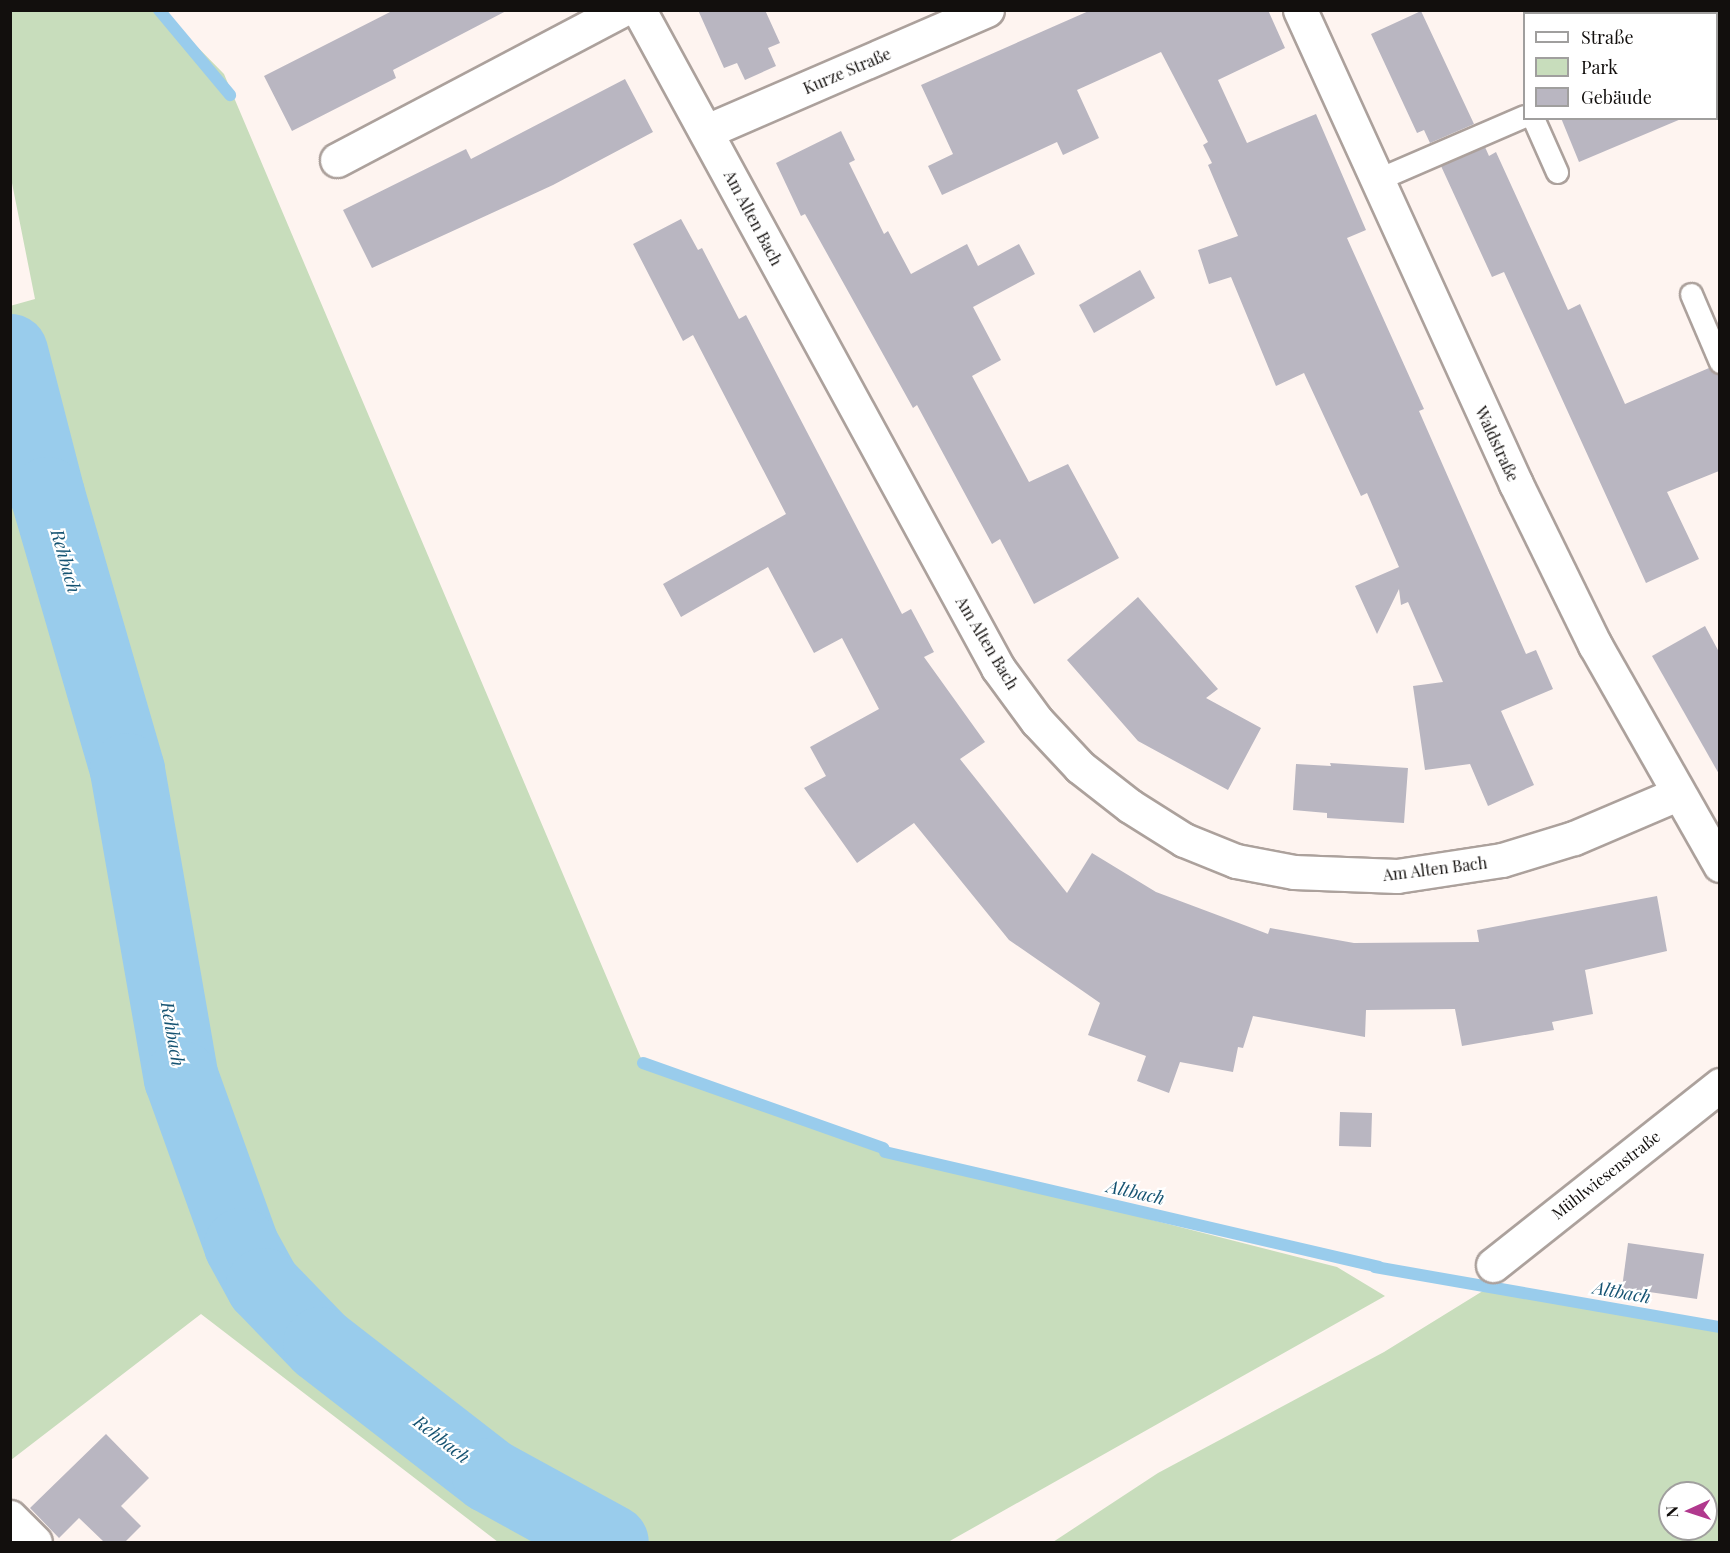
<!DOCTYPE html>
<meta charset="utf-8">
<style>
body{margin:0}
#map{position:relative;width:1730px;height:1553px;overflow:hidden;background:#fef4f0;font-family:"Playfair Display",serif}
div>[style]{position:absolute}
.green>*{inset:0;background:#c8ddbc}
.stream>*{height:12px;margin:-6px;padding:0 6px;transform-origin:6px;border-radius:6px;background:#99ccec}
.river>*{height:75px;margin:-37.5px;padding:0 37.5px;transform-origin:37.5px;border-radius:37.5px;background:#99ccec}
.building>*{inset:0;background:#b9b6c1}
.roads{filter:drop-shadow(2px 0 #aca19c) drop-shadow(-2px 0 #aca19c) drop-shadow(0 2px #aca19c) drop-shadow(0 -2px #aca19c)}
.lane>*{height:21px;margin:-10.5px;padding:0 10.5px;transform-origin:10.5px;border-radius:10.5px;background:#fff}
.street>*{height:33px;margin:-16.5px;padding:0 16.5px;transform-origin:16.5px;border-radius:16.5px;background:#fff}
span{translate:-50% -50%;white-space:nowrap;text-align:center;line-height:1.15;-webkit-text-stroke:4.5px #fff;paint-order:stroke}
.street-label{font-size:16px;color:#120f0d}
.water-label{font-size:18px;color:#155372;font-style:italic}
.frame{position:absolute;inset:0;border:12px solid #120f0d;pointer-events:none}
.legend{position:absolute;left:1523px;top:12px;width:195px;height:108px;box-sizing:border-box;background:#fff;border:2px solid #a09f9e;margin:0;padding:8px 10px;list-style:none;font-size:18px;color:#120f0d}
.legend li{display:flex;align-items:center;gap:12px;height:30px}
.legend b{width:30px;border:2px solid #a09f9e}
.north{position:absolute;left:1658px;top:1481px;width:60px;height:60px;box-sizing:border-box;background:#fff;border:2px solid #a09f9e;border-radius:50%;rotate:267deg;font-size:16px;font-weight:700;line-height:24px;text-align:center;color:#120f0d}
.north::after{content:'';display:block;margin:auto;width:21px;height:27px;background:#b1398e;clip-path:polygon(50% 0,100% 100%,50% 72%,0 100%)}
</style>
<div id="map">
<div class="green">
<i style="clip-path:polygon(11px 10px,162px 11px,224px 74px,643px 1063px,885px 1152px,1337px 1267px,1385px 1296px,948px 1542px,498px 1542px,201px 1314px,11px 1460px,10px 306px,35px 299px,11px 178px)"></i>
<i style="clip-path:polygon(evenodd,1486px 1289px,1719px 1329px,1719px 1542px,1053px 1542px,1158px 1473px,1384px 1352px,1486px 1289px,1670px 1493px,1706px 1493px,1706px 1529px,1670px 1529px,1670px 1493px)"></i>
</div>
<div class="stream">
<i style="left:159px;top:10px;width:111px;rotate:50.1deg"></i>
<i style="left:643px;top:1063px;width:255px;rotate:19.5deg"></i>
<i style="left:885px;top:1152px;width:507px;rotate:13.1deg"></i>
<i style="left:1375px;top:1267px;width:350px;rotate:9.9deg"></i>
</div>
<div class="river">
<i style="left:10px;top:351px;width:148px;rotate:75.5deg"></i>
<i style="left:47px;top:494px;width:287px;rotate:73.8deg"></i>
<i style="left:127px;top:770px;width:313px;rotate:80.1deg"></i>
<i style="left:181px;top:1078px;width:177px;rotate:70.2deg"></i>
<i style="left:241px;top:1245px;width:46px;rotate:61.2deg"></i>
<i style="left:263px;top:1285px;width:82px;rotate:46deg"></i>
<i style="left:320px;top:1344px;width:214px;rotate:37.8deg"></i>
<i style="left:489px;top:1475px;width:139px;rotate:28.8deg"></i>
</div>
<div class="building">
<i style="clip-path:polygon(394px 10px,508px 10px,393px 70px,396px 78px,292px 131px,264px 76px)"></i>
<i style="clip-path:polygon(698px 10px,765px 10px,780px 43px,768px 48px,776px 66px,745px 80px,737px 63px,724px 68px)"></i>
<i style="clip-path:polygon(1091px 10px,1268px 10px,1285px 48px,1218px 80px,1247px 143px,1316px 114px,1366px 230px,1347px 238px,1424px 409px,1419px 411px,1526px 654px,1536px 650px,1553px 689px,1501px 711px,1534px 785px,1488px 806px,1470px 764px,1425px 770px,1413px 686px,1443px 682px,1408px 602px,1401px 605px,1399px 589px,1377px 634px,1355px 586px,1399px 567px,1367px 493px,1361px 496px,1304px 373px,1276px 386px,1231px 277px,1209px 284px,1198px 250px,1238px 236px,1208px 165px,1212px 163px,1203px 145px,1208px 142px,1161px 52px,1077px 90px,1099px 138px,1063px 155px,1057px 142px,942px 195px,928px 166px,953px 154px,921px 85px)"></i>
<i style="clip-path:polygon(1421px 11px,1474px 124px,1430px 143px,1424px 130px,1417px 133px,1371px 34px)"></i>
<i style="clip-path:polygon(625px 79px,653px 132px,553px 185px,372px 268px,343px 210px,466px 149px,471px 159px)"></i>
<i style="clip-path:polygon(1561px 118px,1681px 118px,1681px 119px,1579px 162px)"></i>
<i style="clip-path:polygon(841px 131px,855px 160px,849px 163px,884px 234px,888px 231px,911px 274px,967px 244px,978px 266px,1019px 244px,1035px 274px,973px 307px,1001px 360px,972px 376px,1029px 482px,1068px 464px,1119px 558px,1034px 604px,1000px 539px,992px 544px,917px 405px,913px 408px,805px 214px,801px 216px,776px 163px)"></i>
<i style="clip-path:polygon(1485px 147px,1489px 156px,1496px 152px,1568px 310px,1580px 304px,1625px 404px,1709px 368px,1719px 375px,1719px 471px,1667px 492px,1699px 559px,1646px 583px,1504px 272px,1492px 277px,1441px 166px)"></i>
<i style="clip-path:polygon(681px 219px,698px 250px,702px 248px,739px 319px,746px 315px,902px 614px,911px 609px,934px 652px,924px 657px,985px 742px,960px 759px,1067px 893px,1092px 853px,1156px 892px,1268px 934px,1270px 928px,1354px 943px,1479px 942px,1477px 930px,1657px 896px,1667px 951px,1585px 970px,1593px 1014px,1552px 1022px,1554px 1030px,1462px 1046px,1455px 1009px,1366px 1010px,1365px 1037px,1253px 1016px,1243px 1048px,1238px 1047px,1233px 1072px,1180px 1062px,1169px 1093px,1137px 1081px,1146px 1056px,1088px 1035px,1100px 1003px,1009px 940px,914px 823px,857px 863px,804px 788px,826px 776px,810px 747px,879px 709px,842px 638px,814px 653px,768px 567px,681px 617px,663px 584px,786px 514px,693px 335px,683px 341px,633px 244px)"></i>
<i style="clip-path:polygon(1140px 270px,1155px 298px,1094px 333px,1079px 305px)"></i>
<i style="clip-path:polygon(1138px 597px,1218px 689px,1206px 698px,1261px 728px,1228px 790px,1138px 741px,1067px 660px)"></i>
<i style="clip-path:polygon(1705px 626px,1719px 652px,1719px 774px,1652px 656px)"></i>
<i style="clip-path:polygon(1330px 763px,1408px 768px,1404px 823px,1327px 818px,1327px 813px,1293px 810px,1296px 764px,1331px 766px)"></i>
<i style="clip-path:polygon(1340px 1112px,1372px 1113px,1371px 1147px,1339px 1146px)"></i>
<i style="clip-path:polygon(1628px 1243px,1704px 1254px,1697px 1299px,1622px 1288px)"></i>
<i style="clip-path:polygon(106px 1434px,149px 1478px,121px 1506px,141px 1526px,125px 1542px,104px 1542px,79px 1518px,59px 1538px,30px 1508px)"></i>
</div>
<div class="roads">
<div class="lane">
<i style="left:1533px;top:118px;width:59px;rotate:66deg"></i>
<i style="left:1374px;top:181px;width:163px;rotate:-23.4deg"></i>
<i style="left:1691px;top:294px;width:74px;rotate:66.9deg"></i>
</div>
<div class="street">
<i style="left:639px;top:10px;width:750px;rotate:61.38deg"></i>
<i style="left:998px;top:668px;width:66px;rotate:53.7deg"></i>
<i style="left:1037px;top:721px;width:63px;rotate:46.9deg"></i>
<i style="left:1080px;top:767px;width:63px;rotate:38deg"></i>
<i style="left:1130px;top:806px;width:64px;rotate:32.2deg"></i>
<i style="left:1184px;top:840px;width:56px;rotate:22deg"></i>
<i style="left:1236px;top:861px;width:59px;rotate:10.7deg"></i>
<i style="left:1294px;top:872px;width:103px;rotate:2.2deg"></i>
<i style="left:1397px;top:876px;width:106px;rotate:-8.7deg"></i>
<i style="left:1502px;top:860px;width:75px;rotate:-17deg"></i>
<i style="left:1574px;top:838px;width:112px;rotate:-23.1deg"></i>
<i style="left:1300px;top:10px;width:521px;rotate:65.5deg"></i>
<i style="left:1516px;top:484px;width:179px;rotate:63.9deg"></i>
<i style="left:1595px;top:645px;width:253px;rotate:60.4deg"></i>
<i style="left:707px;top:131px;width:305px;rotate:-23.4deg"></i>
<i style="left:337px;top:160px;width:322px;rotate:-27.8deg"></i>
<i style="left:1493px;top:1265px;width:290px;rotate:-38.4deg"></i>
<i style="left:10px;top:1517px;width:35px;rotate:45deg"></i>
</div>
</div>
<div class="street-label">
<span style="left:847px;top:71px;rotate:-23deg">Kurze Straße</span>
<span style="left:753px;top:218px;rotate:62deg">Am Alten Bach</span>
<span style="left:1497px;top:444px;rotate:65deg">Waldstraße</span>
<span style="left:987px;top:643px;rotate:59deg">Am Alten Bach</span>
<span style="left:1435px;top:869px;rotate:-7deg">Am Alten Bach</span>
<span style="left:1606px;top:1175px;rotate:-38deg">Mühlwiesenstraße</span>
</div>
<div class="water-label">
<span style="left:66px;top:561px;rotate:74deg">Rehbach</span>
<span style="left:173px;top:1034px;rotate:80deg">Rehbach</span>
<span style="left:1136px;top:1192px;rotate:13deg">Altbach</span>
<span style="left:1622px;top:1292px;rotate:10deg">Altbach</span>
<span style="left:442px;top:1439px;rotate:38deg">Rehbach</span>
</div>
<div class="frame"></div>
<ul class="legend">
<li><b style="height:8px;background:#fff"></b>Straße</li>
<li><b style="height:16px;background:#c8ddbc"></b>Park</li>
<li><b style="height:16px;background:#b9b6c1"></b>Gebäude</li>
</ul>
<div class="north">N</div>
</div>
